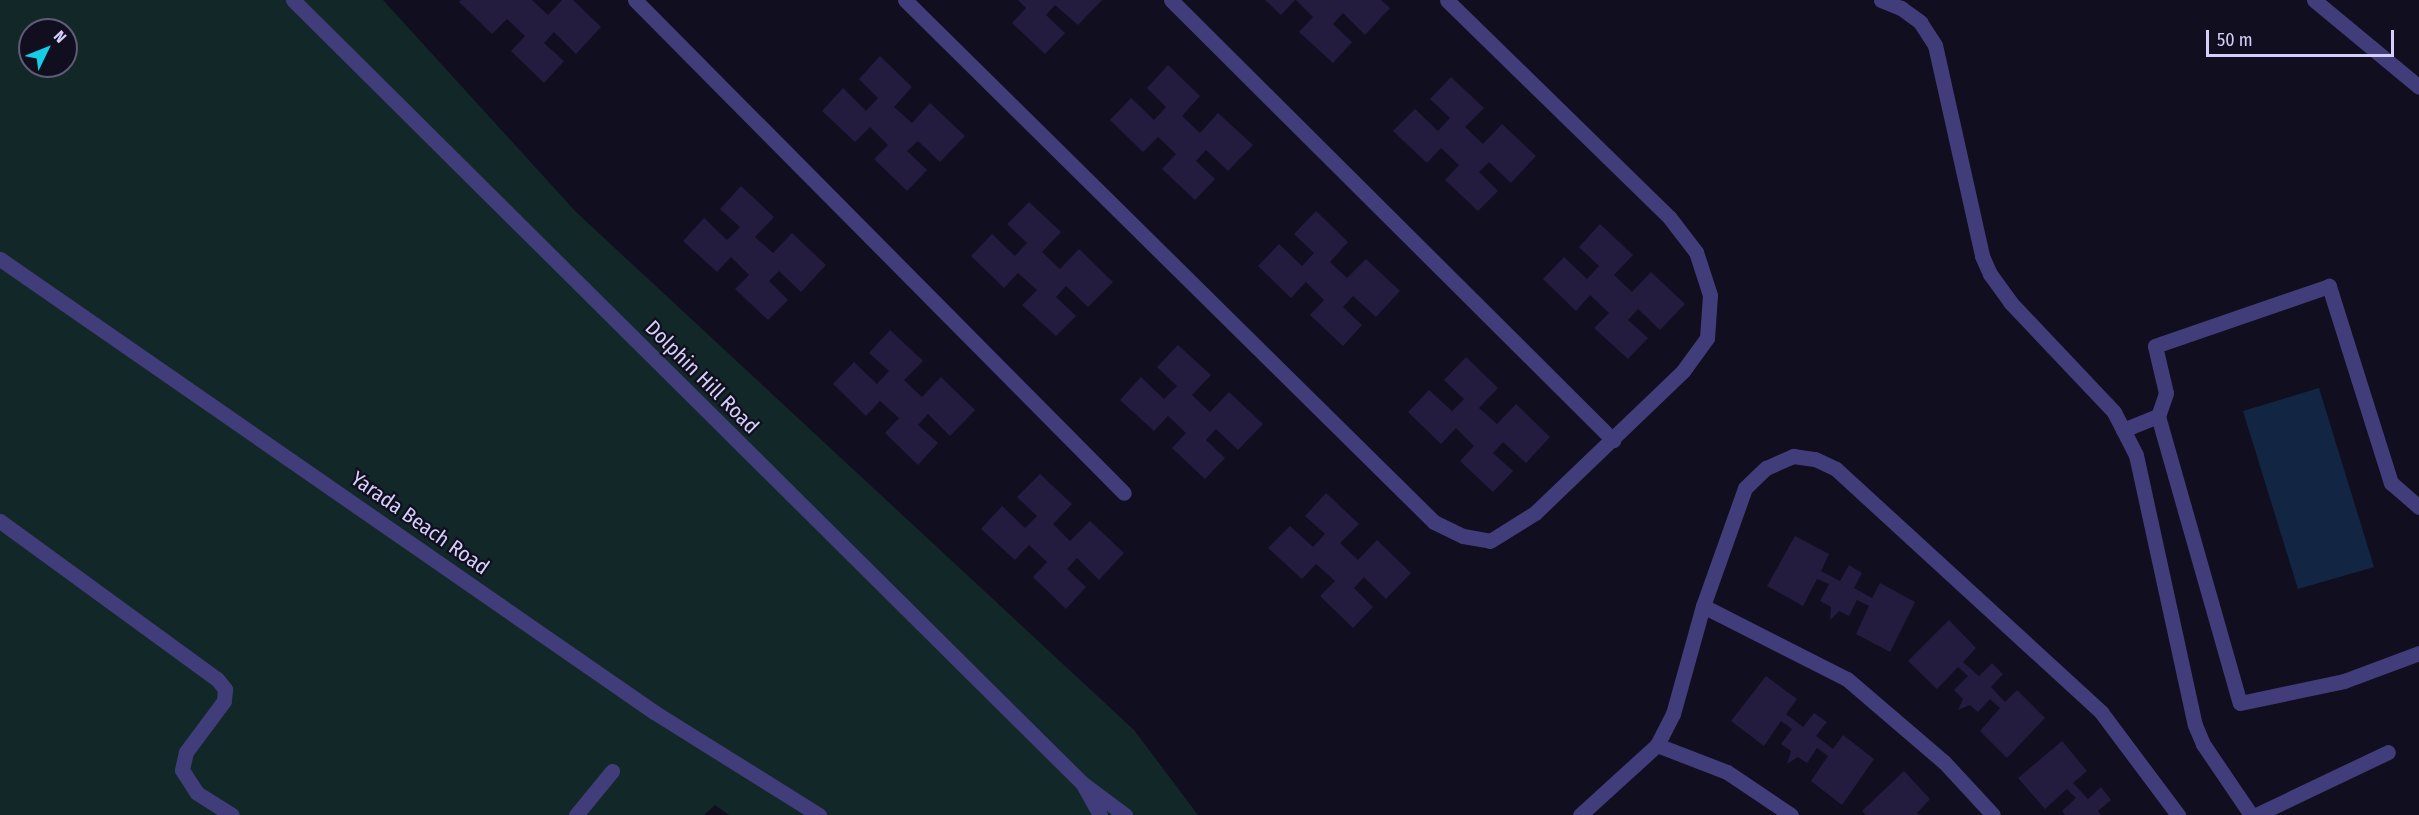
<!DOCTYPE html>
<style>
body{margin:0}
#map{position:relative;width:2419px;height:815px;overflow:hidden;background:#110e1f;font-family:"Fira Sans Condensed",sans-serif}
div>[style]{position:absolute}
.green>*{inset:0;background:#122828}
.water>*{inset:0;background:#122644}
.building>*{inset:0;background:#231c3e}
.minor>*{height:15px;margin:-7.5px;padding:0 7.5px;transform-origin:7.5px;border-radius:7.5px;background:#403d7a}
span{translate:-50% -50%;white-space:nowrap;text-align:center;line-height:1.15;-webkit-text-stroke:4.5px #110e1f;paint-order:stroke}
.street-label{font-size:21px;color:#d5d0fb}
.north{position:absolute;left:18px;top:18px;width:60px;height:60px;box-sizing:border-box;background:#110e1f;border:2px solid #5f5c77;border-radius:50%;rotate:47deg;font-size:16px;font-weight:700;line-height:24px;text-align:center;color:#d5d0fb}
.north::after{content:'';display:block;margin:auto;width:21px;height:27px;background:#13cee4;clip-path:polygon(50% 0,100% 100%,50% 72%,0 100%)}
.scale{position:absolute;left:2206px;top:30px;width:188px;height:27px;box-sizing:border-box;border:3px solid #d5d0fb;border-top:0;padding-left:8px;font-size:18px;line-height:21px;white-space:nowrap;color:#d5d0fb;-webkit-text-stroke:4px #110e1f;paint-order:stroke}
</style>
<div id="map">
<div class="green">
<i style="clip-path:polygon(evenodd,0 0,383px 0,576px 212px,1134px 730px,1198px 815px,729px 815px,715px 805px,704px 815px,0 815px,0 0,30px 30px,66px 30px,66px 66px,30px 66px,30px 30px)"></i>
</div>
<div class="water">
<i style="clip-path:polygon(2319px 388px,2374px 567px,2298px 589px,2243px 411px)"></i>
</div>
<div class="building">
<i style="clip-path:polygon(461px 0,532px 0,548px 15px,562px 0,573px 0,601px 27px,576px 54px,554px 32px,544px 43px,564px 61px,544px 83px,511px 51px,525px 36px,507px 19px,492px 34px,459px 2px)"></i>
<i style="clip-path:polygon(1018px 0,1102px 0,1078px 25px,1055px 5px,1046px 15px,1065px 33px,1045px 54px,1012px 23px,1026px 8px)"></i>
<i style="clip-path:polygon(1265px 0,1295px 0,1281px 15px)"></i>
<i style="clip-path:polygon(1296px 0,1381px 0,1390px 8px,1365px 35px,1343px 13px,1333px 24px,1352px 42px,1333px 63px,1299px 32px,1313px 17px)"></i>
<i style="clip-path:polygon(880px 56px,912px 87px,894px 107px,912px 123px,930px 103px,965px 136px,940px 162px,918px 141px,907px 151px,927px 170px,907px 191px,874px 159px,888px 145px,870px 127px,855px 142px,822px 111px,843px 88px,866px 111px,878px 98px,859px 79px)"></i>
<i style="clip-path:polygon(1168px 65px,1200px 96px,1182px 116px,1200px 133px,1218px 113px,1253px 145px,1228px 171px,1206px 150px,1196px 161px,1215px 179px,1195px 200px,1162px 169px,1176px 154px,1158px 137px,1143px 152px,1110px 120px,1131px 98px,1154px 120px,1166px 107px,1147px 88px)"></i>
<i style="clip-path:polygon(1451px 77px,1484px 108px,1465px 127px,1483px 144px,1502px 124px,1536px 156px,1511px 183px,1489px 162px,1479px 172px,1498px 191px,1478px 211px,1445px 180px,1459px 165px,1441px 148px,1427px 163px,1393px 131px,1415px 109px,1438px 131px,1450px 118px,1430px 99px)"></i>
<i style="clip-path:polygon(741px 186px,774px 217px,755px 237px,773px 253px,792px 233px,826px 265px,801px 292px,779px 271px,769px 281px,788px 300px,768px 320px,735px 289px,749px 275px,731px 257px,717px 272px,683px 241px,704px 218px,727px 240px,740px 227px,720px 209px)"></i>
<i style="clip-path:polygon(1029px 202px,1061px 232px,1042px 252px,1060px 269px,1079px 249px,1113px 282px,1088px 307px,1066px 286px,1056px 297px,1076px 316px,1056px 336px,1022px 305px,1037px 290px,1018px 273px,1004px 288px,971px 256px,992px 234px,1015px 256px,1027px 243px,1007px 224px)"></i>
<i style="clip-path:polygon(1316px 211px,1348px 242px,1330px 262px,1347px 278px,1366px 259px,1400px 291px,1376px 317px,1353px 296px,1343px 307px,1362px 325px,1343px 346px,1310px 315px,1324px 300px,1306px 282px,1291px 298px,1258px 266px,1279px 244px,1302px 266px,1314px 253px,1294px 234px)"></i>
<i style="clip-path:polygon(1600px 224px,1633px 255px,1614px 275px,1632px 292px,1651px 272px,1685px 304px,1660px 330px,1638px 309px,1628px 320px,1648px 338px,1628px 359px,1594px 328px,1609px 313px,1590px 295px,1576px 311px,1543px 279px,1564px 257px,1587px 279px,1599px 266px,1579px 247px)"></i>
<i style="clip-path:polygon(890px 330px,923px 361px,904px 380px,922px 397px,941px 377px,975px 410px,950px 436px,928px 414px,918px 425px,938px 443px,918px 465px,885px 433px,899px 418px,880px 401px,866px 416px,833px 384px,854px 362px,877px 384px,889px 371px,869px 353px)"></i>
<i style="clip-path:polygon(1178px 345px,1211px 375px,1192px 395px,1210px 412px,1229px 392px,1263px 424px,1238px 450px,1216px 429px,1206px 440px,1225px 458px,1205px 479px,1172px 448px,1186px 433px,1168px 416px,1154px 431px,1120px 400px,1141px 377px,1164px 399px,1177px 386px,1157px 367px)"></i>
<i style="clip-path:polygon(1466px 357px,1498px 388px,1479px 408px,1497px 424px,1516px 404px,1550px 437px,1526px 463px,1503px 442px,1493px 453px,1513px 471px,1493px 492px,1460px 461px,1474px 446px,1456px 428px,1441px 444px,1408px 412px,1429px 390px,1452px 411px,1464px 399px,1444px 380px)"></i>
<i style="clip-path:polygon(1040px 474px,1072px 504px,1053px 524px,1070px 541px,1090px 521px,1124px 553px,1099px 580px,1077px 558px,1067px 569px,1086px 587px,1066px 609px,1033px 577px,1047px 562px,1029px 545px,1015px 560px,981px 529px,1002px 506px,1025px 528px,1037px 516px,1017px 497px)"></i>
<i style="clip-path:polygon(1326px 493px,1359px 524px,1340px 543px,1358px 560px,1377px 540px,1411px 573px,1386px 599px,1364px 577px,1354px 588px,1373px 607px,1353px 628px,1320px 596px,1335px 581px,1316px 564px,1302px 579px,1268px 548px,1290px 526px,1313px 547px,1325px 534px,1305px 516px)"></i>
<i style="clip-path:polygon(1795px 536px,1829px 554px,1821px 571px,1840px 581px,1849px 565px,1862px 573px,1854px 588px,1872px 598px,1880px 583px,1915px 602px,1890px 652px,1856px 634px,1869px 606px,1857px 600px,1849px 616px,1839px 611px,1830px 620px,1831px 607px,1820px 601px,1829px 584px,1817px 579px,1803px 606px,1767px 586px)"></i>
<i style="clip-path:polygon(1949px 620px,1976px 648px,1963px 662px,1979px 676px,1992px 663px,2003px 674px,1991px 687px,2005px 702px,2017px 690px,2045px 718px,2007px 758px,1980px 731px,2000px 708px,1990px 699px,1978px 712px,1970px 705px,1958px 710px,1963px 699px,1954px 690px,1968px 676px,1958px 667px,1937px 689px,1908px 661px)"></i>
<i style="clip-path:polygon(1766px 676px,1797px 699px,1786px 714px,1803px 727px,1814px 713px,1827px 722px,1816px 736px,1833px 749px,1843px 735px,1874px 759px,1842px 805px,1811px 781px,1828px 756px,1817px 748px,1807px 763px,1798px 757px,1787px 764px,1791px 751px,1781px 744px,1792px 729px,1781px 721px,1764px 746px,1731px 721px)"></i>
<i style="clip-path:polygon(2062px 741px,2087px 771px,2073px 783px,2088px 799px,2101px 787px,2111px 800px,2098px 811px,2101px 815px,2065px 815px,2062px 811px,2076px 798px,2067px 789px,2045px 809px,2018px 778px)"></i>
<i style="clip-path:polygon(1904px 771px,1930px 799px,1917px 813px,1920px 815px,1866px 815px,1862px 811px)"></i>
</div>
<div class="minor">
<i style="left:293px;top:0;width:1112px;rotate:44.78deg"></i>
<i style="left:1082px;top:783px;width:54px;rotate:36.7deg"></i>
<i style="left:635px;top:0;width:694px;rotate:45.23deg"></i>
<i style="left:905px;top:0;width:743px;rotate:44.62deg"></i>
<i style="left:1434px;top:522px;width:32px;rotate:26deg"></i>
<i style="left:1463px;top:536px;width:27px;rotate:10deg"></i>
<i style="left:1490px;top:541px;width:53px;rotate:-31.9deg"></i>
<i style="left:1535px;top:513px;width:205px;rotate:-43.8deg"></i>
<i style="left:1683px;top:371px;width:41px;rotate:-54deg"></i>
<i style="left:1707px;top:338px;width:43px;rotate:-86deg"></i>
<i style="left:1710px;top:295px;width:45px;rotate:-108deg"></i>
<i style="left:1696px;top:252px;width:44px;rotate:-127.6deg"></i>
<i style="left:1669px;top:217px;width:310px;rotate:-135.7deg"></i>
<i style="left:1171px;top:0;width:624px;rotate:44.87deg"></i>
<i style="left:1881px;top:0;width:22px;rotate:22deg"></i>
<i style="left:1901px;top:8px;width:24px;rotate:36deg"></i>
<i style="left:1920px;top:22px;width:27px;rotate:57deg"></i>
<i style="left:1935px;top:45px;width:216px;rotate:77.4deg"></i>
<i style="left:1982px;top:256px;width:20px;rotate:66deg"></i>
<i style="left:1990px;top:274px;width:34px;rotate:54deg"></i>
<i style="left:2010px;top:302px;width:151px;rotate:46.6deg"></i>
<i style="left:2114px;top:412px;width:48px;rotate:62.9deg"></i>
<i style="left:2136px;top:455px;width:276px;rotate:77.7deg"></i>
<i style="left:2195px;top:725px;width:21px;rotate:67deg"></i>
<i style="left:2203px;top:744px;width:86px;rotate:55.9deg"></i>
<i style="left:2314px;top:0;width:136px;rotate:39.6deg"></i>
<i style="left:0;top:259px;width:796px;rotate:34.71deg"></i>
<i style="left:654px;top:712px;width:195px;rotate:32deg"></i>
<i style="left:2123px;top:430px;width:38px;rotate:-22deg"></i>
<i style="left:2419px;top:507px;width:37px;rotate:-139deg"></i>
<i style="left:2391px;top:483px;width:207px;rotate:-107.5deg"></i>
<i style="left:2329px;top:286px;width:184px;rotate:161deg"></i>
<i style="left:2155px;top:346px;width:48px;rotate:76.8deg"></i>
<i style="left:2166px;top:393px;width:24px;rotate:109deg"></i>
<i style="left:2158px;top:416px;width:298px;rotate:74.1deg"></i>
<i style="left:2240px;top:703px;width:106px;rotate:-11.9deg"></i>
<i style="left:2344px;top:681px;width:80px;rotate:-20.5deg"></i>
<i style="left:0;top:521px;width:268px;rotate:36.1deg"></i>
<i style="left:217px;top:679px;width:13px;rotate:51deg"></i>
<i style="left:225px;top:689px;width:12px;rotate:95deg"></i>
<i style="left:224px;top:701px;width:64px;rotate:126.7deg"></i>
<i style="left:186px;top:752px;width:18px;rotate:103deg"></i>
<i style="left:182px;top:770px;width:27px;rotate:57deg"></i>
<i style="left:197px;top:793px;width:41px;rotate:32.2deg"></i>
<i style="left:1703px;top:606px;width:161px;rotate:26.9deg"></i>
<i style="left:1847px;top:679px;width:128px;rotate:40.6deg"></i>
<i style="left:1944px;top:762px;width:72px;rotate:47.2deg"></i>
<i style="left:1657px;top:745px;width:75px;rotate:21.1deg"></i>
<i style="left:1727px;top:772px;width:77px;rotate:33.9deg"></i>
<i style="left:1084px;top:786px;width:33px;rotate:61deg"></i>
<i style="left:576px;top:815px;width:57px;rotate:-50.7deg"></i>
<i style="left:1580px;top:815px;width:104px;rotate:-42.3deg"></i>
<i style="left:1657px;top:745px;width:35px;rotate:-63deg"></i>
<i style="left:1673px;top:714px;width:112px;rotate:-74.5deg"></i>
<i style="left:1703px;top:606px;width:125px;rotate:-70.4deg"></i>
<i style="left:1745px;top:488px;width:29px;rotate:-44deg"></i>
<i style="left:1766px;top:468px;width:30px;rotate:-24deg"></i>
<i style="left:1793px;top:456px;width:22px;rotate:8deg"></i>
<i style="left:1815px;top:459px;width:23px;rotate:25deg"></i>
<i style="left:1836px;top:469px;width:360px;rotate:42.5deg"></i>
<i style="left:2101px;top:712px;width:129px;rotate:53.2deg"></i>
<i style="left:2256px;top:815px;width:146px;rotate:-25.5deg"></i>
</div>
<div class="street-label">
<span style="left:702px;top:377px;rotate:45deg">Dolphin Hill Road</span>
<span style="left:420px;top:523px;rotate:35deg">Yarada Beach Road</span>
</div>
<div class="north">N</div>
<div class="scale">50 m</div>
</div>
